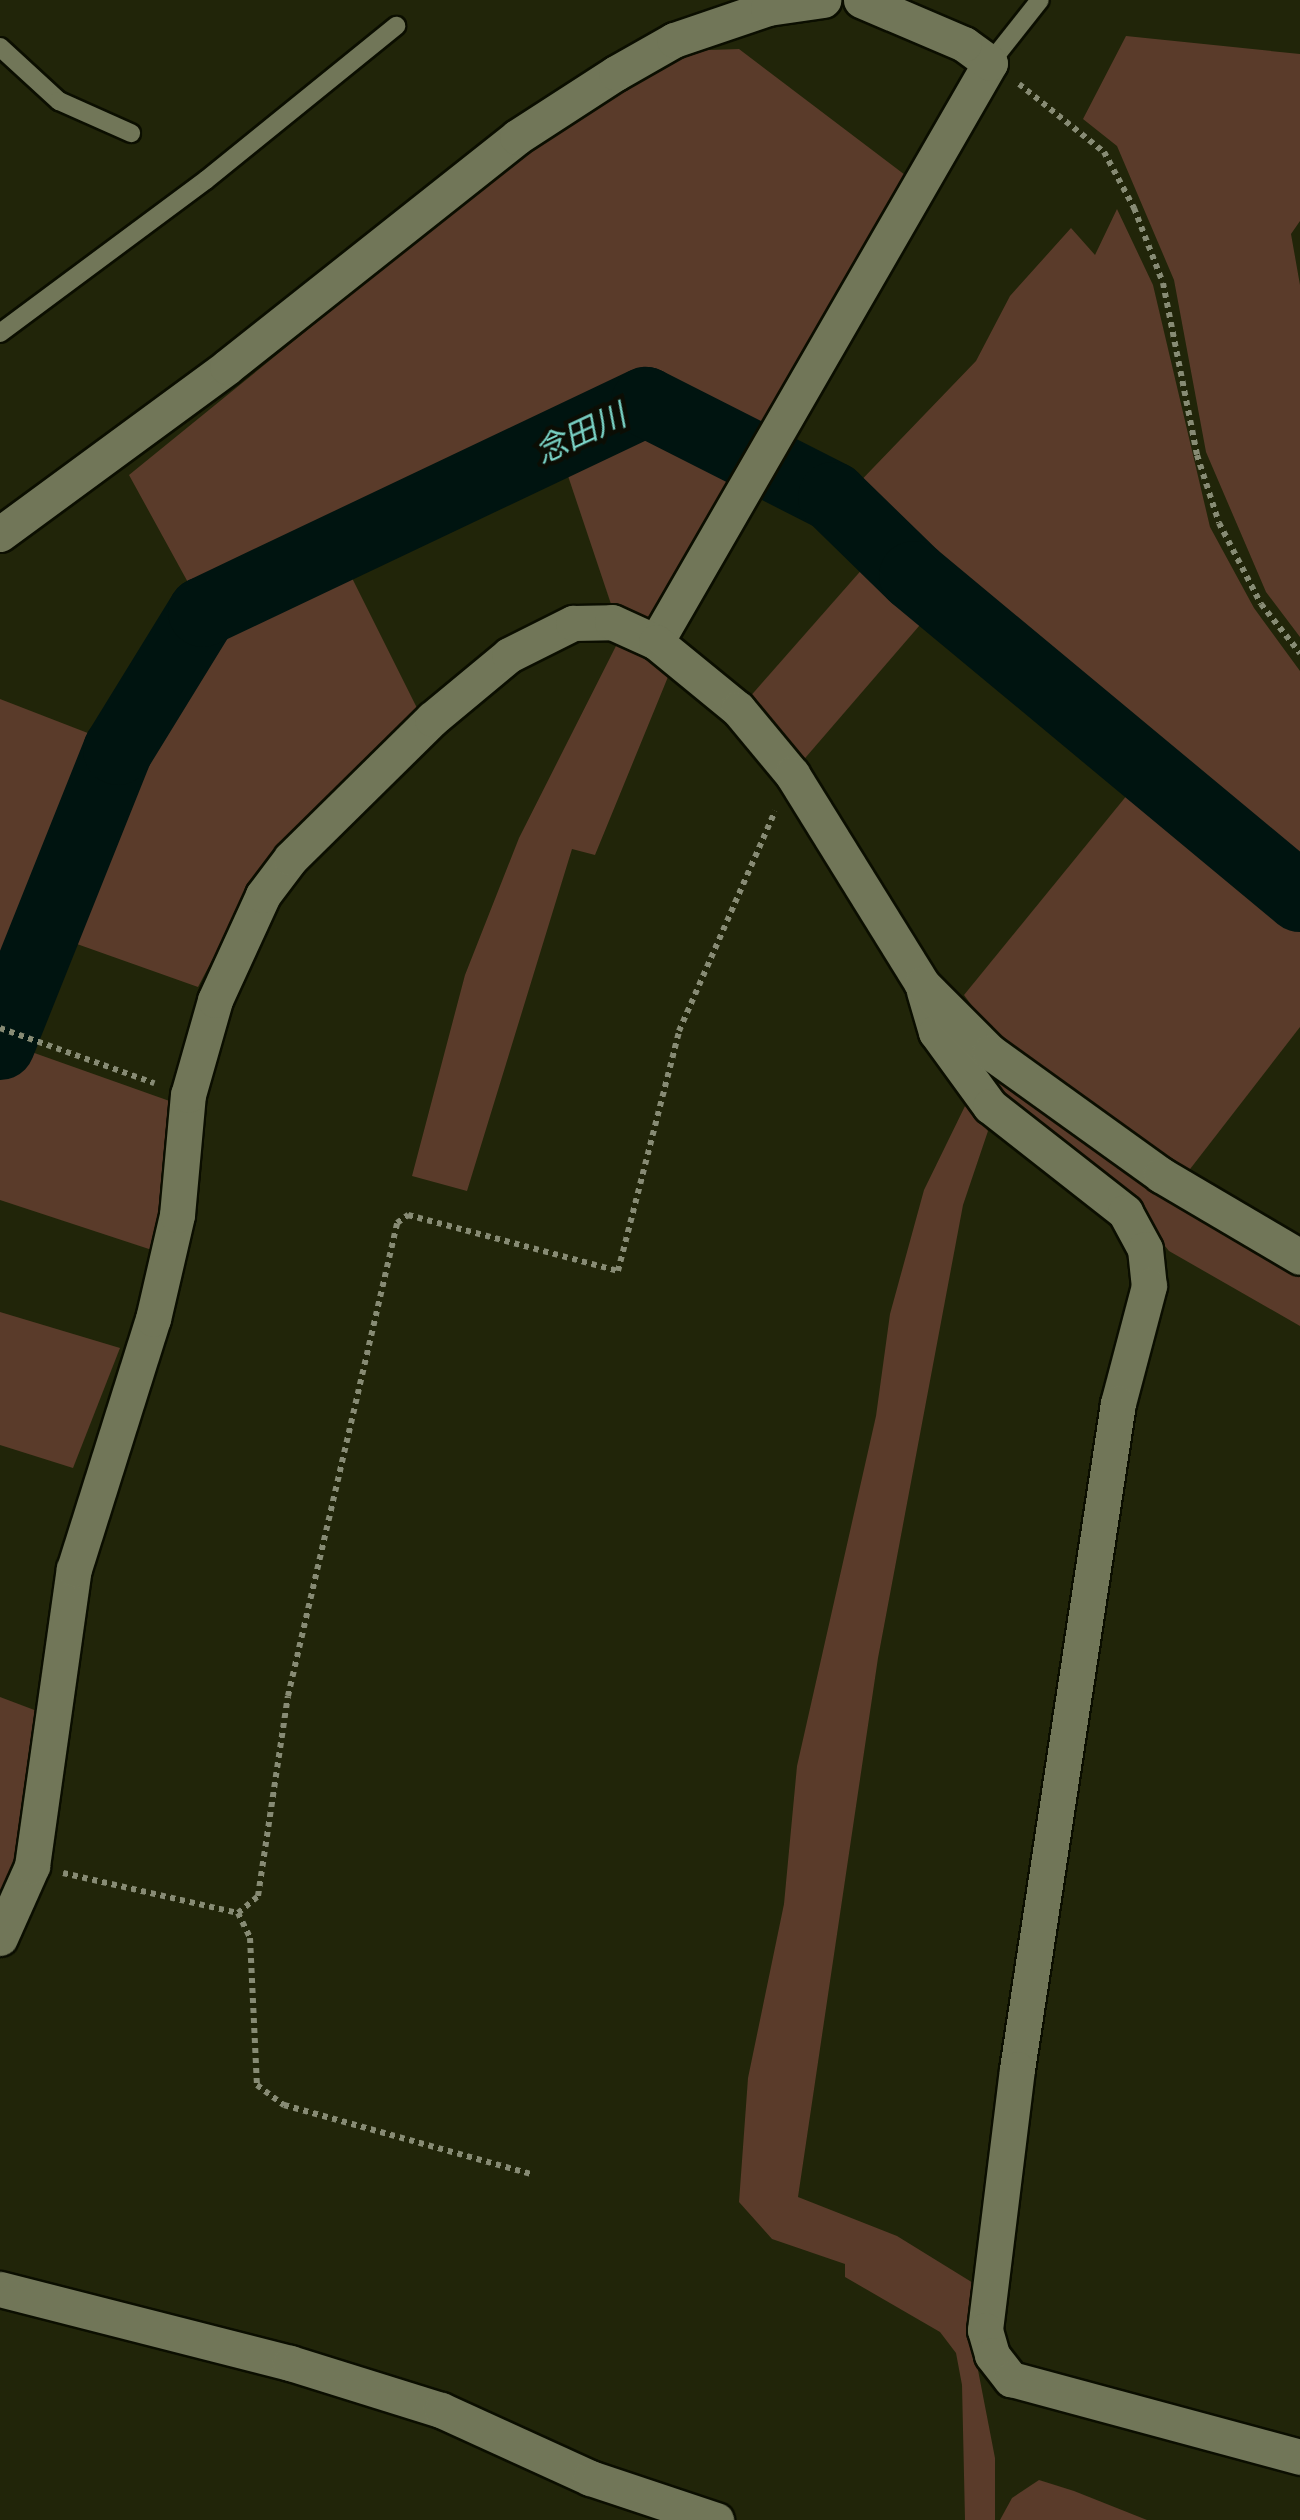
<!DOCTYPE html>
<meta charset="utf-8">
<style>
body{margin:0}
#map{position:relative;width:1300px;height:2520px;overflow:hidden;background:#212509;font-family:"IBM Plex Serif","Noto Sans JP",serif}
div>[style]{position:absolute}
.green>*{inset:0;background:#5a3b2a}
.river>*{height:70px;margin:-35px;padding:0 35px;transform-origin:35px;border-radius:35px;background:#001410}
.path>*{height:6px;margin-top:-3px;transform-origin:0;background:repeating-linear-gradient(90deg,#878b74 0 5px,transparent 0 10px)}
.roads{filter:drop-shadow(2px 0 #0b0e00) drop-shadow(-2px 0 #0b0e00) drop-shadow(0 2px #0b0e00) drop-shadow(0 -2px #0b0e00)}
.lane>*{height:18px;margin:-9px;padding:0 9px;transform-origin:9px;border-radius:9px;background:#717658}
.street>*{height:35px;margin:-17.5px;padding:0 17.5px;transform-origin:17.5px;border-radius:17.5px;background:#717658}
span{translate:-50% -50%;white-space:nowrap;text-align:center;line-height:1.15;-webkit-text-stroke:9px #0b0d04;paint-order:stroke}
.water-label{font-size:32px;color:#7ad3c6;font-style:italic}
</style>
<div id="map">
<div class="green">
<i style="clip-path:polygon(1126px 36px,1300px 54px,1300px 221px,1291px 234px,1300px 285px,1300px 637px,1266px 592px,1206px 452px,1174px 280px,1117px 146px,1083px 119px)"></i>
<i style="clip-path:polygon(739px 49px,913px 181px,764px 444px,638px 391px,196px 597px,129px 475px,532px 147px,679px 51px)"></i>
<i style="clip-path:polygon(1117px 209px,1153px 285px,1210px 527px,1254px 608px,1300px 671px,1300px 878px,923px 569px,848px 494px,976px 361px,1010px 296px,1071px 228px,1095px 255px)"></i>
<i style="clip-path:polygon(647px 415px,755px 463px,656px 623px,613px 610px,561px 455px)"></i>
<i style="clip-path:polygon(342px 558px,418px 710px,256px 877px,198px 987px,60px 938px,127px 753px,210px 620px)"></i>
<i style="clip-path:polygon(872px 558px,932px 611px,800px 764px,748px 699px)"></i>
<i style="clip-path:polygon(618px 642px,670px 672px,595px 855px,572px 849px,467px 1191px,412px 1176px,465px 975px,519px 838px)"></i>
<i style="clip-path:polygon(0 699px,111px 742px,5px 1011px,0 1009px)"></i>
<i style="clip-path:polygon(1141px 778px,1300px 913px,1300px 1027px,1187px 1173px,997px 1040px,964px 995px)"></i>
<i style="clip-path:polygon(948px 1032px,1300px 1268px,1300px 1326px,1169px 1251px,1143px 1219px,994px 1097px)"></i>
<i style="clip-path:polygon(9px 1044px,178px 1104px,168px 1200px,152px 1250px,0 1200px,0 1070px)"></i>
<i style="clip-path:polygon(966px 1104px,988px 1131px,963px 1205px,878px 1658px,798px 2197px,897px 2236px,978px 2286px,985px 2347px,978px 2370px,995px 2458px,995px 2520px,965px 2520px,962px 2385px,956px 2353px,940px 2332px,845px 2277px,845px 2264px,772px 2239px,739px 2202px,748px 2078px,784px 1904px,797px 1766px,876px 1416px,890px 1314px,924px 1190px)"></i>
<i style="clip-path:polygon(0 1312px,120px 1348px,73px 1468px,0 1445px)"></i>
<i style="clip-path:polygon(0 1697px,37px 1711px,23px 1847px,0 1898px)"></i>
<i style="clip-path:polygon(1039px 2480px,1074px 2491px,1147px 2520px,1000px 2520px,1012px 2498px)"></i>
</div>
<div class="river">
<i style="left:0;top:1045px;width:318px;rotate:-68.2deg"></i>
<i style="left:118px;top:750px;width:162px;rotate:-58.4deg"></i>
<i style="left:203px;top:612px;width:490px;rotate:-25.4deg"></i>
<i style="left:646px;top:402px;width:210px;rotate:26.9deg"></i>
<i style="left:833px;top:497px;width:113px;rotate:44.3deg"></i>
<i style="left:914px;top:576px;width:502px;rotate:39.75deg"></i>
</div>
<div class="path">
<i style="left:1019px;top:84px;width:109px;rotate:38.7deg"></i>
<i style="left:1104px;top:152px;width:64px;rotate:61.8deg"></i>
<i style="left:1134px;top:208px;width:80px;rotate:68.9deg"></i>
<i style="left:1163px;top:283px;width:175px;rotate:78.8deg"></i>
<i style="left:1197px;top:455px;width:71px;rotate:72.1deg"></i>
<i style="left:1219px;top:523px;width:91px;rotate:62.6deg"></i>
<i style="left:1261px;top:604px;width:63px;rotate:51.5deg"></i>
<i style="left:0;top:1028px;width:164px;rotate:19.7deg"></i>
<i style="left:63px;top:1873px;width:180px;rotate:12.9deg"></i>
<i style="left:238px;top:1913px;width:26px;rotate:-40deg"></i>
<i style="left:258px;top:1896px;width:202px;rotate:-81.5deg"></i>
<i style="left:288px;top:1696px;width:485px;rotate:-77deg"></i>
<i style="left:397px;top:1223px;width:14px;rotate:-36deg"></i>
<i style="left:408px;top:1215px;width:217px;rotate:14.9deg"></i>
<i style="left:618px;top:1271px;width:248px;rotate:-75.7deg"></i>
<i style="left:679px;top:1031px;width:240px;rotate:-66.4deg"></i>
<i style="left:238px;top:1913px;width:28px;rotate:64deg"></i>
<i style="left:250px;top:1938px;width:147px;rotate:87.3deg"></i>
<i style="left:257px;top:2085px;width:34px;rotate:37deg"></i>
<i style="left:284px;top:2105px;width:256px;rotate:15.6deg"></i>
</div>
<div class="roads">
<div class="lane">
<i style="left:0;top:47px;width:80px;rotate:42.5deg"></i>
<i style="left:59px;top:101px;width:79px;rotate:24deg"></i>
<i style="left:990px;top:63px;width:80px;rotate:-51.6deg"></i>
<i style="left:0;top:333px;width:257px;rotate:-36.6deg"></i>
<i style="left:206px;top:180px;width:245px;rotate:-39deg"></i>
</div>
<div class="street">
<i style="left:0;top:534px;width:282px;rotate:-36.3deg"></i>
<i style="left:227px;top:367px;width:370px;rotate:-38.4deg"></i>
<i style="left:517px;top:137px;width:118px;rotate:-32.9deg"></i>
<i style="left:616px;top:73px;width:67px;rotate:-29.6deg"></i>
<i style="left:674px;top:40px;width:99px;rotate:-18.8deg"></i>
<i style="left:768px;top:8px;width:56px;rotate:-8.3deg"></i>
<i style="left:656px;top:642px;width:668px;rotate:-60.02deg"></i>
<i style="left:990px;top:63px;width:32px;rotate:-144deg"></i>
<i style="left:964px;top:44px;width:112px;rotate:-156.9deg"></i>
<i style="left:924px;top:991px;width:43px;rotate:73.7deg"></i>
<i style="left:936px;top:1032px;width:92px;rotate:53.9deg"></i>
<i style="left:990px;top:1106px;width:172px;rotate:38.1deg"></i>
<i style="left:1125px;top:1212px;width:42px;rotate:61.6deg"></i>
<i style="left:1145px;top:1249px;width:37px;rotate:84deg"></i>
<i style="left:1149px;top:1286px;width:121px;rotate:104.8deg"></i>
<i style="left:1118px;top:1403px;width:674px;rotate:98.62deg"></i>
<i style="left:1017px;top:2069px;width:263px;rotate:97deg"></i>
<i style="left:985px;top:2330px;width:26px;rotate:74deg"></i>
<i style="left:992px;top:2355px;width:31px;rotate:52deg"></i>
<i style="left:1011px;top:2379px;width:299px;rotate:15.1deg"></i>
<i style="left:0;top:1938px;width:79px;rotate:-66deg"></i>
<i style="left:32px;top:1866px;width:300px;rotate:-82deg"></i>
<i style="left:74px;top:1569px;width:262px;rotate:-72.5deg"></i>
<i style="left:153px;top:1319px;width:107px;rotate:-77deg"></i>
<i style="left:177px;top:1215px;width:121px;rotate:-84.8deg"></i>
<i style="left:188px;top:1095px;width:99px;rotate:-74.1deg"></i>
<i style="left:215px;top:1000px;width:115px;rotate:-65.4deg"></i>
<i style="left:263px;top:895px;width:46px;rotate:-52.9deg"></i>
<i style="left:291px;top:858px;width:198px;rotate:-44.6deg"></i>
<i style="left:432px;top:719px;width:100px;rotate:-39.7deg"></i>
<i style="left:509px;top:655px;width:72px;rotate:-26.6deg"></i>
<i style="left:573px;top:623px;width:39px;rotate:-1deg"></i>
<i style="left:612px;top:622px;width:48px;rotate:24.4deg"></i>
<i style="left:656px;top:642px;width:106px;rotate:39.3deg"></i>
<i style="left:738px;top:709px;width:85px;rotate:50.3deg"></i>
<i style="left:792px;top:774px;width:247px;rotate:58.2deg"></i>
<i style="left:922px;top:984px;width:96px;rotate:45deg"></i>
<i style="left:990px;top:1052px;width:211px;rotate:35.7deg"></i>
<i style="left:1161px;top:1175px;width:161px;rotate:30.5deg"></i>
<i style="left:0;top:2289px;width:299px;rotate:14.3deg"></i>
<i style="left:290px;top:2363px;width:158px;rotate:17.3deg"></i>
<i style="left:441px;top:2410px;width:164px;rotate:24.5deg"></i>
<i style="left:590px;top:2478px;width:133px;rotate:18.4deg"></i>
</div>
</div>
<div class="water-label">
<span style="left:580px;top:433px;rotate:-25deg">念田川</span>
</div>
</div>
